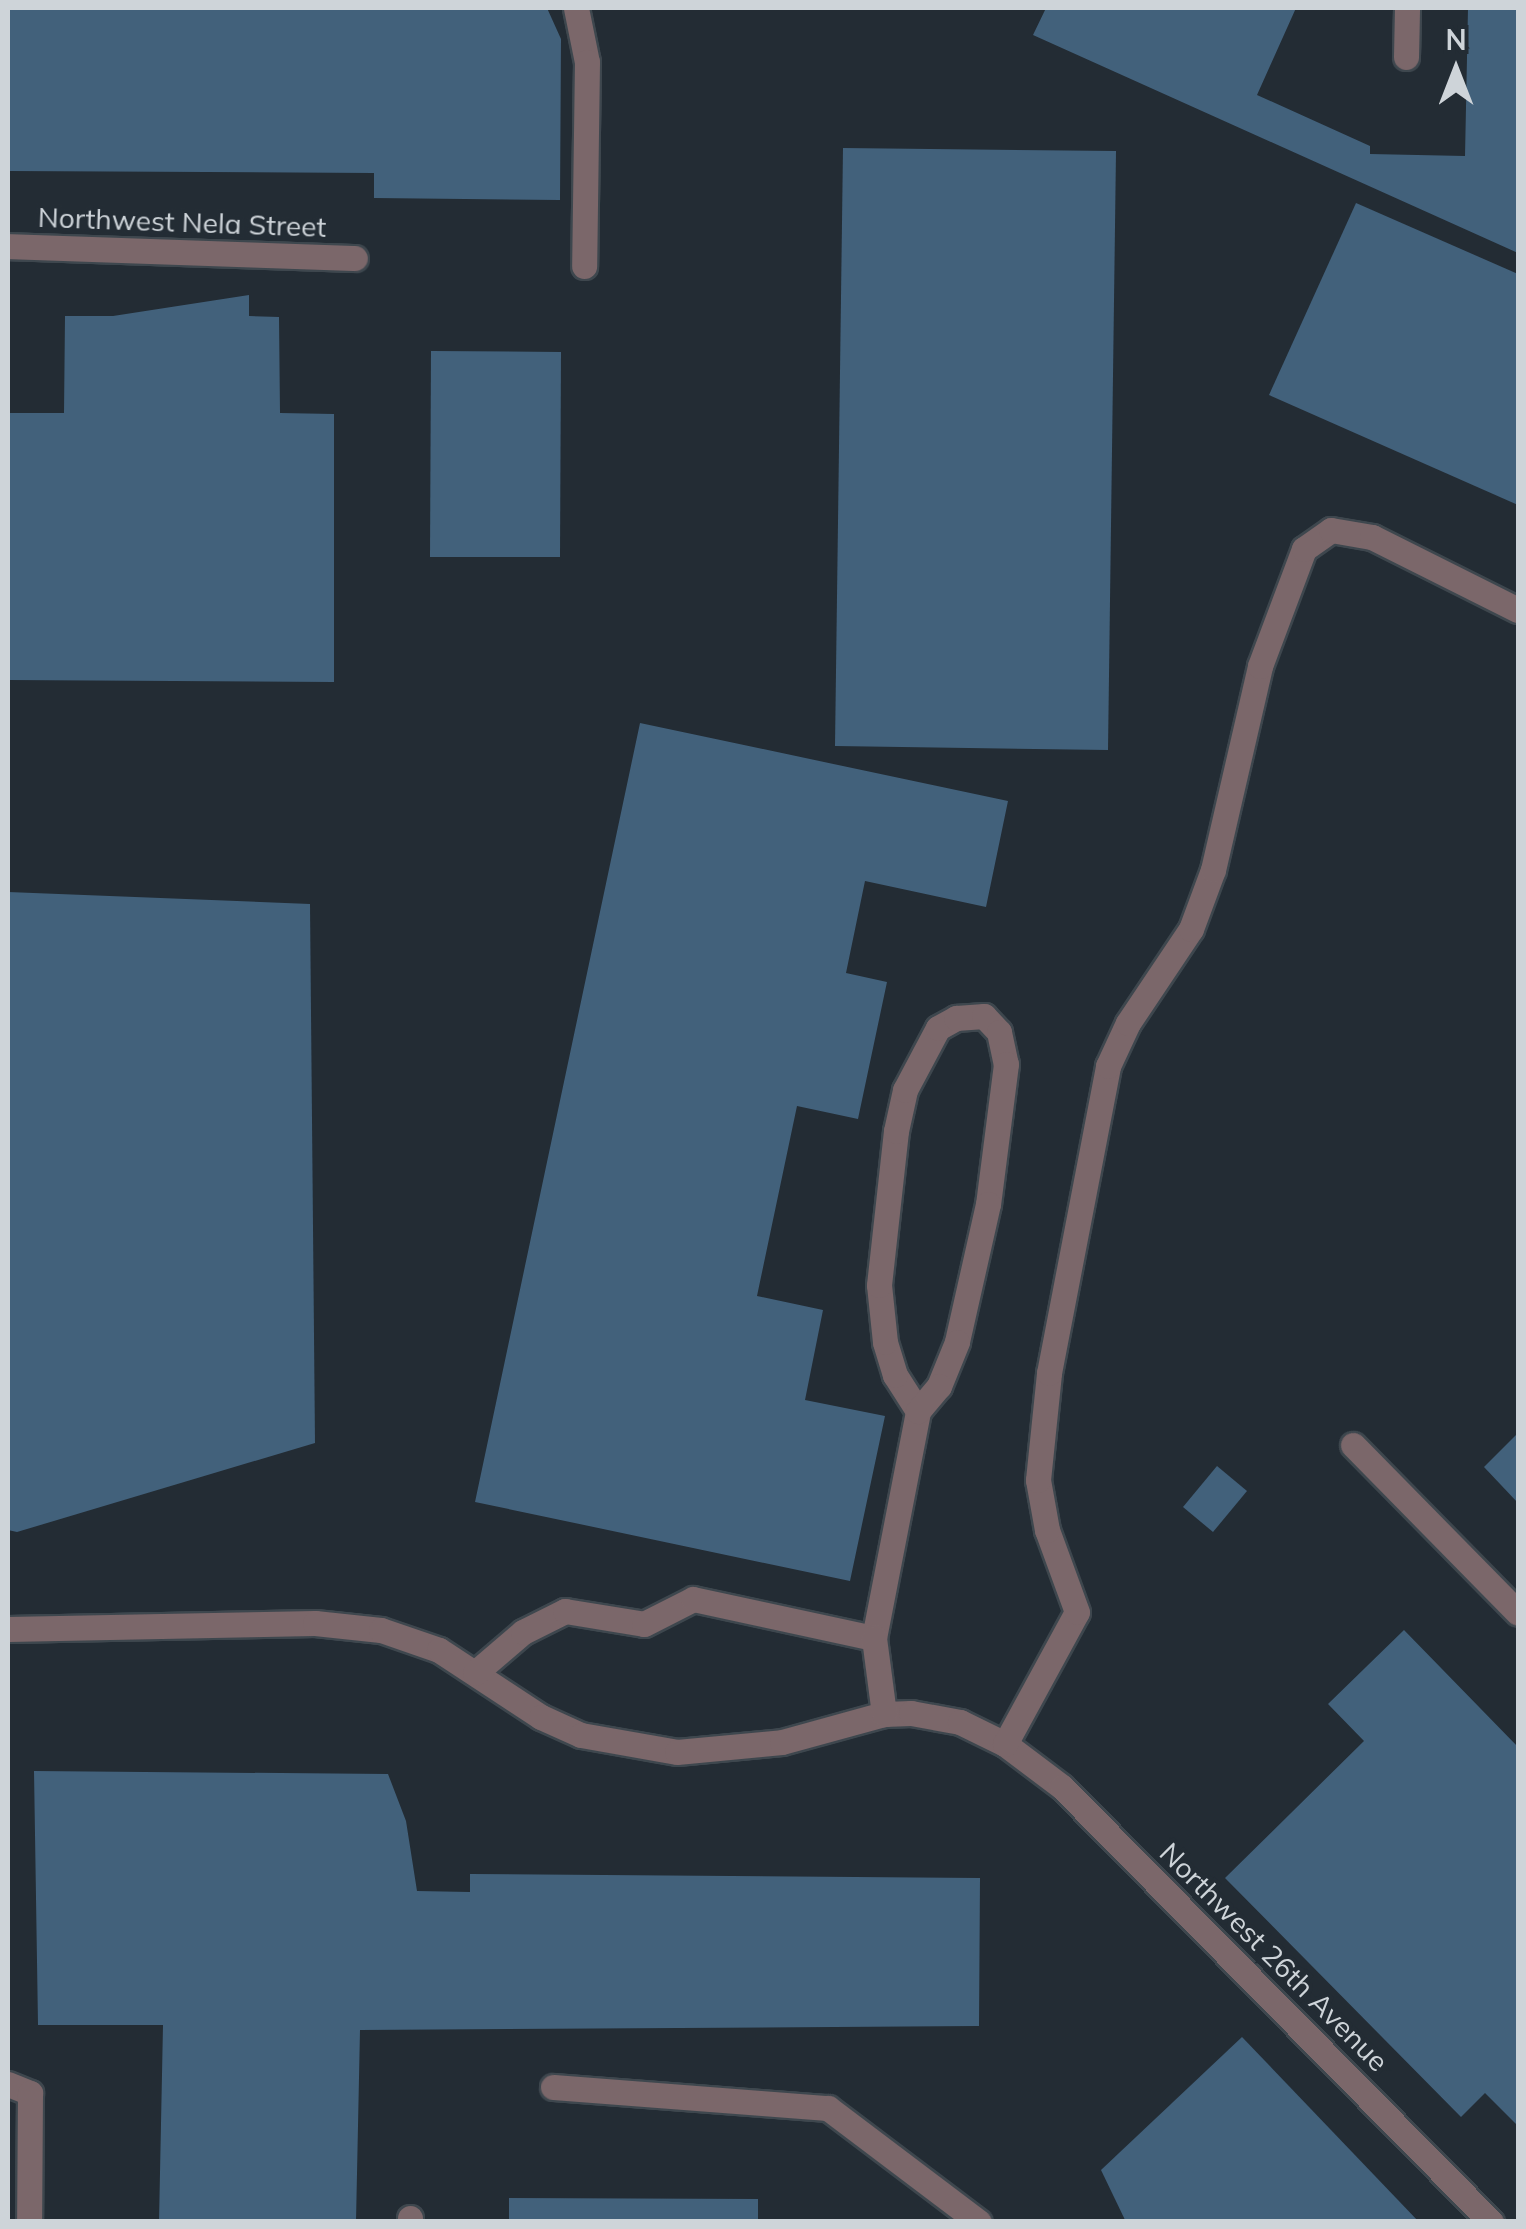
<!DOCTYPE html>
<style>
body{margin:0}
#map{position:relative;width:1526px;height:2229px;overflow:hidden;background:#232c34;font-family:Mulish,sans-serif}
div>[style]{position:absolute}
.building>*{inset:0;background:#42617b}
.roads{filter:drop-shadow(2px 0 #3e474e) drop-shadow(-2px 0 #3e474e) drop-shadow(0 2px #3e474e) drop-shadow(0 -2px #3e474e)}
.minor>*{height:25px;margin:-12.5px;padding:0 12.5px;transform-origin:12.5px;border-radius:12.5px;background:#7b676a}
span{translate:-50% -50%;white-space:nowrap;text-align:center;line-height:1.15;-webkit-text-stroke:8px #232c34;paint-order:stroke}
.street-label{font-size:28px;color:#ced4d9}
.frame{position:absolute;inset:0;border:10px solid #ced4d9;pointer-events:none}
.north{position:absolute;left:1406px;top:20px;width:100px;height:100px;-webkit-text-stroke:8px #232c34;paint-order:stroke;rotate:0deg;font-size:28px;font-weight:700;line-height:40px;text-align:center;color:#ced4d9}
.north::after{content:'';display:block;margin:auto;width:35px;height:45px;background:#ced4d9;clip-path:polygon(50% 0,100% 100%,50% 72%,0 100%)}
</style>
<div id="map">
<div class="building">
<i style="clip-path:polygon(8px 8px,547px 8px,561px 39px,560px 200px,374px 198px,374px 173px,8px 171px)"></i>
<i style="clip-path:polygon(1046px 8px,1296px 8px,1257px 95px,1370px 146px,1370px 154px,1465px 156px,1468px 8px,1518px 8px,1518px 253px,1033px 35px)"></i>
<i style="clip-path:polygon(843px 148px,1116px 151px,1108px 750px,835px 746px)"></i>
<i style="clip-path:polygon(1356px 203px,1518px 274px,1518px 505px,1269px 395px)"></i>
<i style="clip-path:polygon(249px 295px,249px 316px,279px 317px,280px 413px,334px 414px,334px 682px,8px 680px,8px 413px,64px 413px,65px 316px,113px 316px)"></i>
<i style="clip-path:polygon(431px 351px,561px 352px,560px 557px,430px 557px)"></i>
<i style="clip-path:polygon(640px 723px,1008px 801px,986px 907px,865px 881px,846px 973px,887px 982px,858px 1119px,797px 1106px,757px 1296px,823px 1310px,805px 1400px,885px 1416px,850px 1581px,475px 1502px)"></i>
<i style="clip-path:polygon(8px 892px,310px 904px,315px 1443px,17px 1532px,8px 1530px)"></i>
<i style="clip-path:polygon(1518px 1433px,1518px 1503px,1484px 1467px)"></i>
<i style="clip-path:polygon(1217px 1466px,1247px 1491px,1213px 1532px,1183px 1507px)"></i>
<i style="clip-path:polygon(1404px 1630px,1518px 1747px,1518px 2126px,1485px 2093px,1461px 2117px,1225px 1878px,1364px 1741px,1328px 1704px)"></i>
<i style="clip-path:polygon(34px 1771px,388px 1774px,406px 1821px,417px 1891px,470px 1892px,470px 1874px,980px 1878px,979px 2026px,360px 2030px,356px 2222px,159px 2222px,163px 2025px,38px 2025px)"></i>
<i style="clip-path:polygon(1242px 2037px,1419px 2222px,1126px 2222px,1101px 2170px)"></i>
<i style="clip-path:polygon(509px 2198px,758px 2199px,758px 2222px,509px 2222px)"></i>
</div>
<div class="roads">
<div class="minor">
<i style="left:576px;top:8px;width:55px;rotate:78.5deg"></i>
<i style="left:587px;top:62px;width:204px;rotate:90.8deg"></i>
<i style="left:1406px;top:57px;width:49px;rotate:-88.8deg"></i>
<i style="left:8px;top:246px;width:347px;rotate:2deg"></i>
<i style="left:1353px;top:1445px;width:235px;rotate:45.5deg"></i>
<i style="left:8px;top:1629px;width:307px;rotate:-1.1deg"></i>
<i style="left:315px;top:1623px;width:66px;rotate:6.1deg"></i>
<i style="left:381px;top:1630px;width:61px;rotate:19deg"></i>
<i style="left:439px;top:1650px;width:122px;rotate:33.3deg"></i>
<i style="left:541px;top:1717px;width:44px;rotate:24.2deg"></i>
<i style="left:581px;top:1735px;width:97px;rotate:10deg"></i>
<i style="left:677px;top:1752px;width:105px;rotate:-5.4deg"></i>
<i style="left:782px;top:1742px;width:106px;rotate:-15.4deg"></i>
<i style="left:884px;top:1714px;width:27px;rotate:-2deg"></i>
<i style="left:911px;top:1713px;width:50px;rotate:10.4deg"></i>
<i style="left:960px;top:1722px;width:50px;rotate:26.1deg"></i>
<i style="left:1005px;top:1744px;width:71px;rotate:37deg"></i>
<i style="left:1062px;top:1787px;width:611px;rotate:45.4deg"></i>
<i style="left:874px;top:1638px;width:231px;rotate:-79deg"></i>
<i style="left:918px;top:1411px;width:43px;rotate:-122.6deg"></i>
<i style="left:895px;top:1375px;width:34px;rotate:-107deg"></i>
<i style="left:885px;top:1342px;width:57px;rotate:-96deg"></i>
<i style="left:879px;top:1285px;width:155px;rotate:-83.7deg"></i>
<i style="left:896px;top:1131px;width:42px;rotate:-77.6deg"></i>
<i style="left:905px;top:1090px;width:70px;rotate:-62deg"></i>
<i style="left:938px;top:1028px;width:21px;rotate:-29deg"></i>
<i style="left:956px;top:1018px;width:28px;rotate:-4deg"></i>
<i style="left:984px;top:1016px;width:22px;rotate:47deg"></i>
<i style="left:999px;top:1032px;width:33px;rotate:78deg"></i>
<i style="left:1006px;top:1064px;width:141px;rotate:97.3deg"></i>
<i style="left:988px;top:1204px;width:141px;rotate:102.7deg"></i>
<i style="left:957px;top:1342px;width:48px;rotate:112.2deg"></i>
<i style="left:939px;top:1386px;width:33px;rotate:130deg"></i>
<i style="left:475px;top:1673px;width:63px;rotate:-40.5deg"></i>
<i style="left:523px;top:1632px;width:47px;rotate:-26.6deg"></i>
<i style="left:565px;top:1611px;width:80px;rotate:9.3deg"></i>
<i style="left:644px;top:1624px;width:55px;rotate:-27deg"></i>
<i style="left:693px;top:1599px;width:185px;rotate:12.2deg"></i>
<i style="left:874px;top:1638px;width:77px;rotate:82.5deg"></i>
<i style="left:1005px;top:1744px;width:150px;rotate:-61.4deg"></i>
<i style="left:1077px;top:1612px;width:87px;rotate:-110.1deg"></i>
<i style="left:1047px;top:1530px;width:51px;rotate:-100.2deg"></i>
<i style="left:1038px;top:1480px;width:108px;rotate:-84.1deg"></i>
<i style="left:1049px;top:1373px;width:313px;rotate:-79.1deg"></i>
<i style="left:1108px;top:1066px;width:47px;rotate:-65.1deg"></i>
<i style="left:1128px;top:1023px;width:113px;rotate:-56.2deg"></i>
<i style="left:1191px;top:929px;width:63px;rotate:-69.6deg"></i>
<i style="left:1213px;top:870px;width:209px;rotate:-77deg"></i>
<i style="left:1260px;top:666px;width:125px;rotate:-69.4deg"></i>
<i style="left:1304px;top:549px;width:33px;rotate:-35deg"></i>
<i style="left:1331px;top:530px;width:42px;rotate:9.7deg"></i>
<i style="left:1372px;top:537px;width:163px;rotate:26.6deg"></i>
<i style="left:8px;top:2084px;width:24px;rotate:22deg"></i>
<i style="left:30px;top:2093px;width:129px;rotate:90.4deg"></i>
<i style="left:553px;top:2087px;width:276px;rotate:4.4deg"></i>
<i style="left:828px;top:2108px;width:189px;rotate:37.1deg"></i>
<i style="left:410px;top:2222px;width:4px;rotate:-90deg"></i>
</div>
</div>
<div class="street-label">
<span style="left:182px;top:222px;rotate:2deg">Northwest Nela Street</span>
<span style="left:1274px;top:1957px;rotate:45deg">Northwest 26th Avenue</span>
</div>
<div class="frame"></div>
<div class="north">N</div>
</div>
